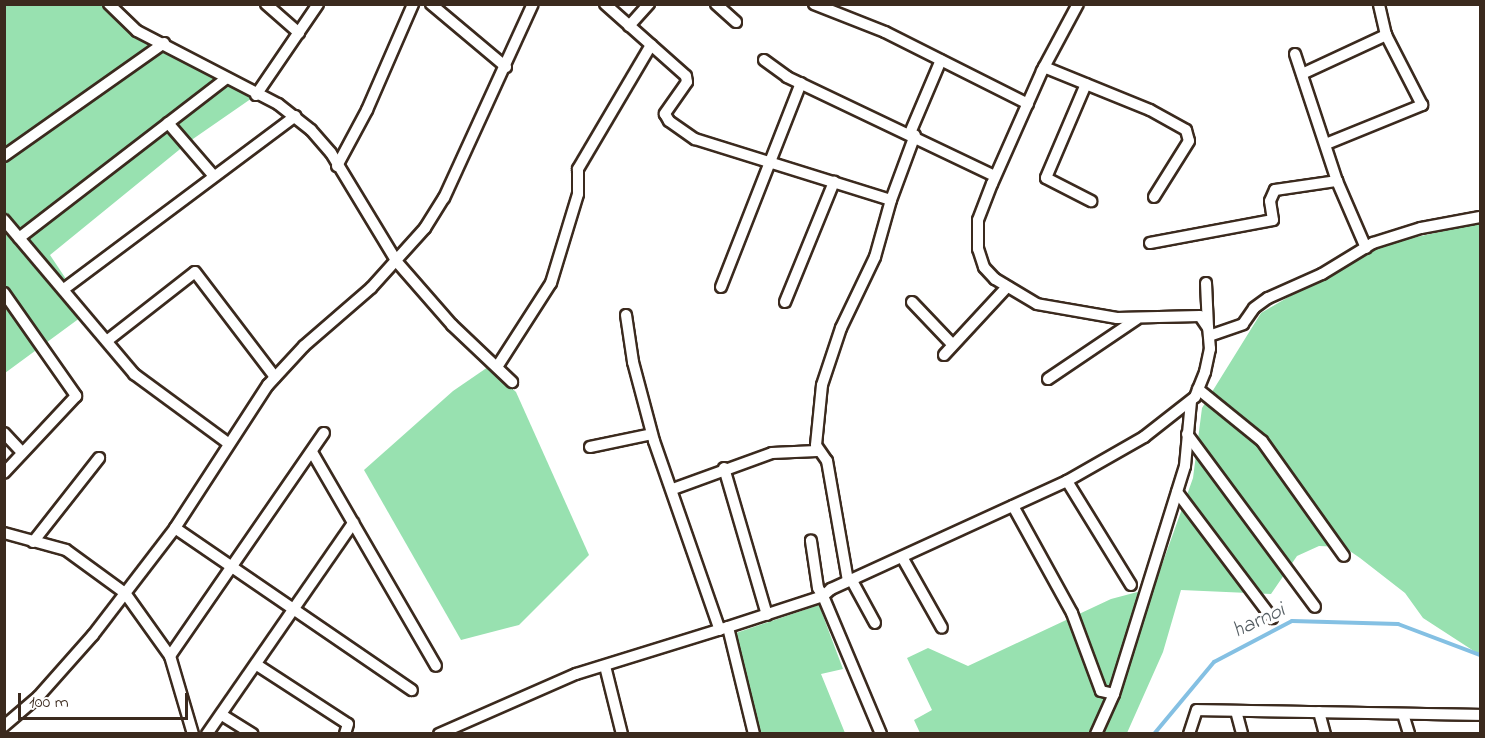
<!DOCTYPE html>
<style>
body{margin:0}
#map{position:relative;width:1485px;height:738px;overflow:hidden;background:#fff;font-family:"Indie Flower",sans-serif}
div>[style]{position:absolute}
.green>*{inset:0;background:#98e1b0}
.stream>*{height:4px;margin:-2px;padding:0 2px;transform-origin:2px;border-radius:2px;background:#84c0e3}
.roads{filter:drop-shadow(2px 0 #3b2a1e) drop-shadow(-2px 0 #3b2a1e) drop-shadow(0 2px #3b2a1e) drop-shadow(0 -2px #3b2a1e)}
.minor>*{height:10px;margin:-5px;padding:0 5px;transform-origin:5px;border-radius:5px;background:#fff}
span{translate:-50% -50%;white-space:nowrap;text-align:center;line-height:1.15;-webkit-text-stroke:6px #fff;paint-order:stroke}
.water-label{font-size:22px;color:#555e63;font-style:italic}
.frame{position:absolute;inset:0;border:6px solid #3b2a1e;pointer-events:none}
.scale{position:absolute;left:18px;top:693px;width:170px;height:27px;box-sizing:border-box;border:3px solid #3b2a1e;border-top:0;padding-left:8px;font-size:18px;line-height:21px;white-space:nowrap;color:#3b2a1e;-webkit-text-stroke:4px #fff;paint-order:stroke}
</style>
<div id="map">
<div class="green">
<i style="clip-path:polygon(5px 5px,106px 5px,127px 32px,255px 96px,190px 141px,50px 255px,88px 312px,5px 373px)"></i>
<i style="clip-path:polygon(1480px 223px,1480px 655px,1423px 618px,1405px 593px,1360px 558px,1344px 547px,1319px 546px,1297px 556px,1271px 594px,1181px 590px,1163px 652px,1127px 733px,920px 733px,914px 720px,932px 710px,907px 658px,928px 648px,968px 666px,1111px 599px,1145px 590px,1159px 573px,1193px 478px,1202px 408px,1261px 313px,1376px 246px)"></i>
<i style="clip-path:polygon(488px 367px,516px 392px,589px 555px,519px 625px,461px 640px,364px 470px,453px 391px)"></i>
<i style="clip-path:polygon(819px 605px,843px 669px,821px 674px,845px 733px,759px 733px,736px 633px)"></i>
</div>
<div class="stream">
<i style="left:1154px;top:734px;width:94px;rotate:-50.2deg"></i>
<i style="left:1214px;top:662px;width:88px;rotate:-27.7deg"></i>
<i style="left:1292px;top:621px;width:106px;rotate:1.6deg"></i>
<i style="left:1398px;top:624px;width:88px;rotate:20.7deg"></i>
</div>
<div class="roads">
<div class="minor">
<i style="left:109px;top:4px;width:39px;rotate:44deg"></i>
<i style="left:137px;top:31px;width:159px;rotate:27.4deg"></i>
<i style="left:278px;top:104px;width:42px;rotate:38.2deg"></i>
<i style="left:311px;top:130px;width:30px;rotate:49deg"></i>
<i style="left:331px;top:153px;width:127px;rotate:58.8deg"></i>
<i style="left:397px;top:262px;width:84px;rotate:48.9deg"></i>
<i style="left:452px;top:325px;width:83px;rotate:43.5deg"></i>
<i style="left:266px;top:4px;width:44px;rotate:41.3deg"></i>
<i style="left:431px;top:4px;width:98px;rotate:40deg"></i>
<i style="left:605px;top:4px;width:108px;rotate:41.6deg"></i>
<i style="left:686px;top:76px;width:6px;rotate:81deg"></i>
<i style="left:687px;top:82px;width:39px;rotate:125deg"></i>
<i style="left:665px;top:114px;width:8px;rotate:60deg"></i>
<i style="left:669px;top:121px;width:32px;rotate:35deg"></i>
<i style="left:695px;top:139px;width:205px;rotate:17.3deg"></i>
<i style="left:891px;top:200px;width:69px;rotate:-69.7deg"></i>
<i style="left:716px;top:4px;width:27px;rotate:42deg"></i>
<i style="left:814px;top:4px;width:76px;rotate:21.5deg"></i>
<i style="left:885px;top:32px;width:160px;rotate:26.7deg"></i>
<i style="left:629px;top:26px;width:30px;rotate:-48deg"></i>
<i style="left:1295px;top:54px;width:134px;rotate:71.7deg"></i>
<i style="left:1337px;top:181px;width:73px;rotate:66.6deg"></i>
<i style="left:764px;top:60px;width:29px;rotate:36deg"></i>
<i style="left:787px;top:77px;width:230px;rotate:25.5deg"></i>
<i style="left:1044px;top:67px;width:114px;rotate:22.1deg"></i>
<i style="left:1150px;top:110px;width:41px;rotate:29.1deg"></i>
<i style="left:1186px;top:130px;width:11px;rotate:75deg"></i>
<i style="left:1189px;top:141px;width:66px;rotate:122deg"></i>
<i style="left:1302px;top:74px;width:93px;rotate:-24.9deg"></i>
<i style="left:1086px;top:84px;width:102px;rotate:113.1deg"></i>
<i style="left:1046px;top:178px;width:51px;rotate:27.1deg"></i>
<i style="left:256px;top:95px;width:110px;rotate:-55.7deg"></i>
<i style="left:168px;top:123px;width:69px;rotate:49.1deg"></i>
<i style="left:910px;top:133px;width:79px;rotate:-67deg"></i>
<i style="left:1326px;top:144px;width:104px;rotate:-22.1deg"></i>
<i style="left:1422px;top:105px;width:79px;rotate:-117.2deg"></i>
<i style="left:1386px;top:35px;width:32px;rotate:-103deg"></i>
<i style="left:4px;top:156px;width:196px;rotate:-35.2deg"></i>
<i style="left:337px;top:166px;width:64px;rotate:-61.8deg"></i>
<i style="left:367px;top:110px;width:116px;rotate:-66.5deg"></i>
<i style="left:4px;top:220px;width:202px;rotate:49.8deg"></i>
<i style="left:134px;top:374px;width:117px;rotate:36.3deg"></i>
<i style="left:19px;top:238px;width:262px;rotate:-37.6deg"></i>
<i style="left:1150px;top:243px;width:125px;rotate:-10.6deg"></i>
<i style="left:1273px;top:220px;width:19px;rotate:-99deg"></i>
<i style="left:1270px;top:201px;width:12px;rotate:-66deg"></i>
<i style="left:1275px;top:190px;width:63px;rotate:-8.3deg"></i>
<i style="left:1206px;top:283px;width:44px;rotate:87.4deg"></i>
<i style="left:721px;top:287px;width:219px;rotate:-68.6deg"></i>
<i style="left:64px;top:289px;width:289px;rotate:-36.8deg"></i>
<i style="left:4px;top:293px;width:126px;rotate:55deg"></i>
<i style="left:76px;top:396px;width:105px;rotate:133.1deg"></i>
<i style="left:785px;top:302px;width:130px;rotate:-67.8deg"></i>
<i style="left:912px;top:302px;width:59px;rotate:46.4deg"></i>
<i style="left:626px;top:315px;width:48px;rotate:81.5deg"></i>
<i style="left:633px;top:362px;width:82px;rotate:75.1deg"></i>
<i style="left:654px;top:441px;width:200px;rotate:70.8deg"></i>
<i style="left:1209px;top:336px;width:36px;rotate:-19deg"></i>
<i style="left:1243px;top:324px;width:19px;rotate:-55deg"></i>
<i style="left:1254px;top:308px;width:17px;rotate:-36deg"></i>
<i style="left:1268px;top:298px;width:59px;rotate:-24deg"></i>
<i style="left:1322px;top:274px;width:60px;rotate:-31.3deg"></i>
<i style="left:1373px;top:243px;width:50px;rotate:-17.4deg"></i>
<i style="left:1421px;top:228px;width:60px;rotate:-10.6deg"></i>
<i style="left:108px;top:340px;width:110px;rotate:-38deg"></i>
<i style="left:195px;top:272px;width:132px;rotate:52.7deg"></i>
<i style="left:944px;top:355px;width:93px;rotate:-47.2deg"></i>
<i style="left:497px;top:367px;width:100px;rotate:-57.3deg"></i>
<i style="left:551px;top:283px;width:93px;rotate:-73.1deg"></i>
<i style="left:578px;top:194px;width:25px;rotate:-90deg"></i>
<i style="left:578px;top:169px;width:144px;rotate:-59.5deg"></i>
<i style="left:1048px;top:379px;width:107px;rotate:-34deg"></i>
<i style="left:1198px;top:389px;width:82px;rotate:39.1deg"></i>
<i style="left:1262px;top:441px;width:141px;rotate:54.5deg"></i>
<i style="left:4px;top:433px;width:26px;rotate:47deg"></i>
<i style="left:1187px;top:434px;width:215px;rotate:53.5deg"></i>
<i style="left:590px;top:447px;width:63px;rotate:-11.8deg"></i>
<i style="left:312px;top:452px;width:247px;rotate:59.9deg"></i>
<i style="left:724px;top:468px;width:153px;rotate:73.7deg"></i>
<i style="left:1067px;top:481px;width:122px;rotate:58.4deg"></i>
<i style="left:673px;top:489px;width:105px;rotate:-20deg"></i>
<i style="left:772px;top:453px;width:45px;rotate:-2.5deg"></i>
<i style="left:1177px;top:492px;width:158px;rotate:53deg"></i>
<i style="left:1013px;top:506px;width:122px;rotate:61.1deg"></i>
<i style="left:1072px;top:613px;width:83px;rotate:69.6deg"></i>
<i style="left:1101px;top:691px;width:13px;rotate:13deg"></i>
<i style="left:175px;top:528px;width:287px;rotate:34.4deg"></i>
<i style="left:4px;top:533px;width:64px;rotate:15.3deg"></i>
<i style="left:66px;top:550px;width:73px;rotate:36.1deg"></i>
<i style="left:125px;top:593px;width:77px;rotate:54.5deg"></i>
<i style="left:170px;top:656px;width:81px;rotate:73.6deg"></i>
<i style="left:33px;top:542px;width:107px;rotate:-51.8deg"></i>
<i style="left:902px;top:557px;width:81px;rotate:60.6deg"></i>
<i style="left:851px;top:579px;width:50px;rotate:61.4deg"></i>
<i style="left:848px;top:581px;width:122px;rotate:-99.9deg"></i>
<i style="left:827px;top:461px;width:19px;rotate:-125deg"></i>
<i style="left:816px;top:445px;width:60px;rotate:-84.3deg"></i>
<i style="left:822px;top:385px;width:60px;rotate:-71.6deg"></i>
<i style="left:841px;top:328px;width:79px;rotate:-64.4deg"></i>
<i style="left:875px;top:257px;width:59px;rotate:-74.3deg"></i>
<i style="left:170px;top:656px;width:271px;rotate:-55.4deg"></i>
<i style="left:257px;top:665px;width:108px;rotate:33deg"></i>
<i style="left:348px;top:724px;width:10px;rotate:107deg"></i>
<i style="left:605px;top:666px;width:70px;rotate:76deg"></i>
<i style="left:1236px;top:711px;width:24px;rotate:75deg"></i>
<i style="left:1319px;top:712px;width:23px;rotate:75deg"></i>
<i style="left:1403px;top:714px;width:21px;rotate:73deg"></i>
<i style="left:222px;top:715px;width:36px;rotate:32deg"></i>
<i style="left:4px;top:726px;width:45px;rotate:-40.5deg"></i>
<i style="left:38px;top:697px;width:83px;rotate:-48.4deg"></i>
<i style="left:93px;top:635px;width:135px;rotate:-52.5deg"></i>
<i style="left:175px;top:528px;width:171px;rotate:-57deg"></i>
<i style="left:268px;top:385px;width:53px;rotate:-47.3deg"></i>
<i style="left:304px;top:346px;width:89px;rotate:-40.9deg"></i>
<i style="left:371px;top:288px;width:81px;rotate:-48deg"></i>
<i style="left:425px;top:228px;width:36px;rotate:-58deg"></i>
<i style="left:444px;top:198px;width:213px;rotate:-65.4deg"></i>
<i style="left:207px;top:734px;width:257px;rotate:-55.3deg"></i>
<i style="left:439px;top:734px;width:150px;rotate:-23.7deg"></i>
<i style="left:576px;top:674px;width:159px;rotate:-17.2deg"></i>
<i style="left:754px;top:734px;width:110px;rotate:-103.7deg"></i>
<i style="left:728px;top:627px;width:100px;rotate:-18.1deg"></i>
<i style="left:823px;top:596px;width:9px;rotate:-122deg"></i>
<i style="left:818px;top:588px;width:48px;rotate:-98.5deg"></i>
<i style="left:881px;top:734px;width:150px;rotate:-112.8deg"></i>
<i style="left:823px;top:596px;width:11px;rotate:-41deg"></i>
<i style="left:831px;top:589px;width:260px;rotate:-24.6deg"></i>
<i style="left:1067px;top:481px;width:89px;rotate:-29.7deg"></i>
<i style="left:1144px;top:437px;width:65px;rotate:-38.1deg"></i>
<i style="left:1195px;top:397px;width:27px;rotate:-68deg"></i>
<i style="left:1205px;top:372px;width:24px;rotate:-78deg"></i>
<i style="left:1210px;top:349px;width:21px;rotate:-95deg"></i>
<i style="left:1208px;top:328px;width:14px;rotate:-124deg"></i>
<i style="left:1200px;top:316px;width:83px;rotate:178.6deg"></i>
<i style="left:1117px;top:318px;width:81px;rotate:-170.1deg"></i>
<i style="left:1037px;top:304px;width:49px;rotate:-149.2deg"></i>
<i style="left:995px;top:279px;width:16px;rotate:-133deg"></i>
<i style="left:984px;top:267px;width:19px;rotate:-108deg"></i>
<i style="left:978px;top:249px;width:29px;rotate:-90deg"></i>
<i style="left:978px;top:220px;width:39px;rotate:-69deg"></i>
<i style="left:992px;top:184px;width:124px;rotate:-66.1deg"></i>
<i style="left:1042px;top:71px;width:76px;rotate:-61.8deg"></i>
<i style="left:1096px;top:734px;width:44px;rotate:-65.8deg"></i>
<i style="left:1114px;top:694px;width:239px;rotate:-72.7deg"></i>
<i style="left:1185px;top:466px;width:65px;rotate:-84.7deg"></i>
<i style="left:1189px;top:734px;width:25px;rotate:-72deg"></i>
<i style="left:1197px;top:710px;width:283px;rotate:1deg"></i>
</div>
</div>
<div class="water-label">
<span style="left:1259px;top:622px;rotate:-25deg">harnoi</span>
</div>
<div class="frame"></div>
<div class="scale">100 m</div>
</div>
